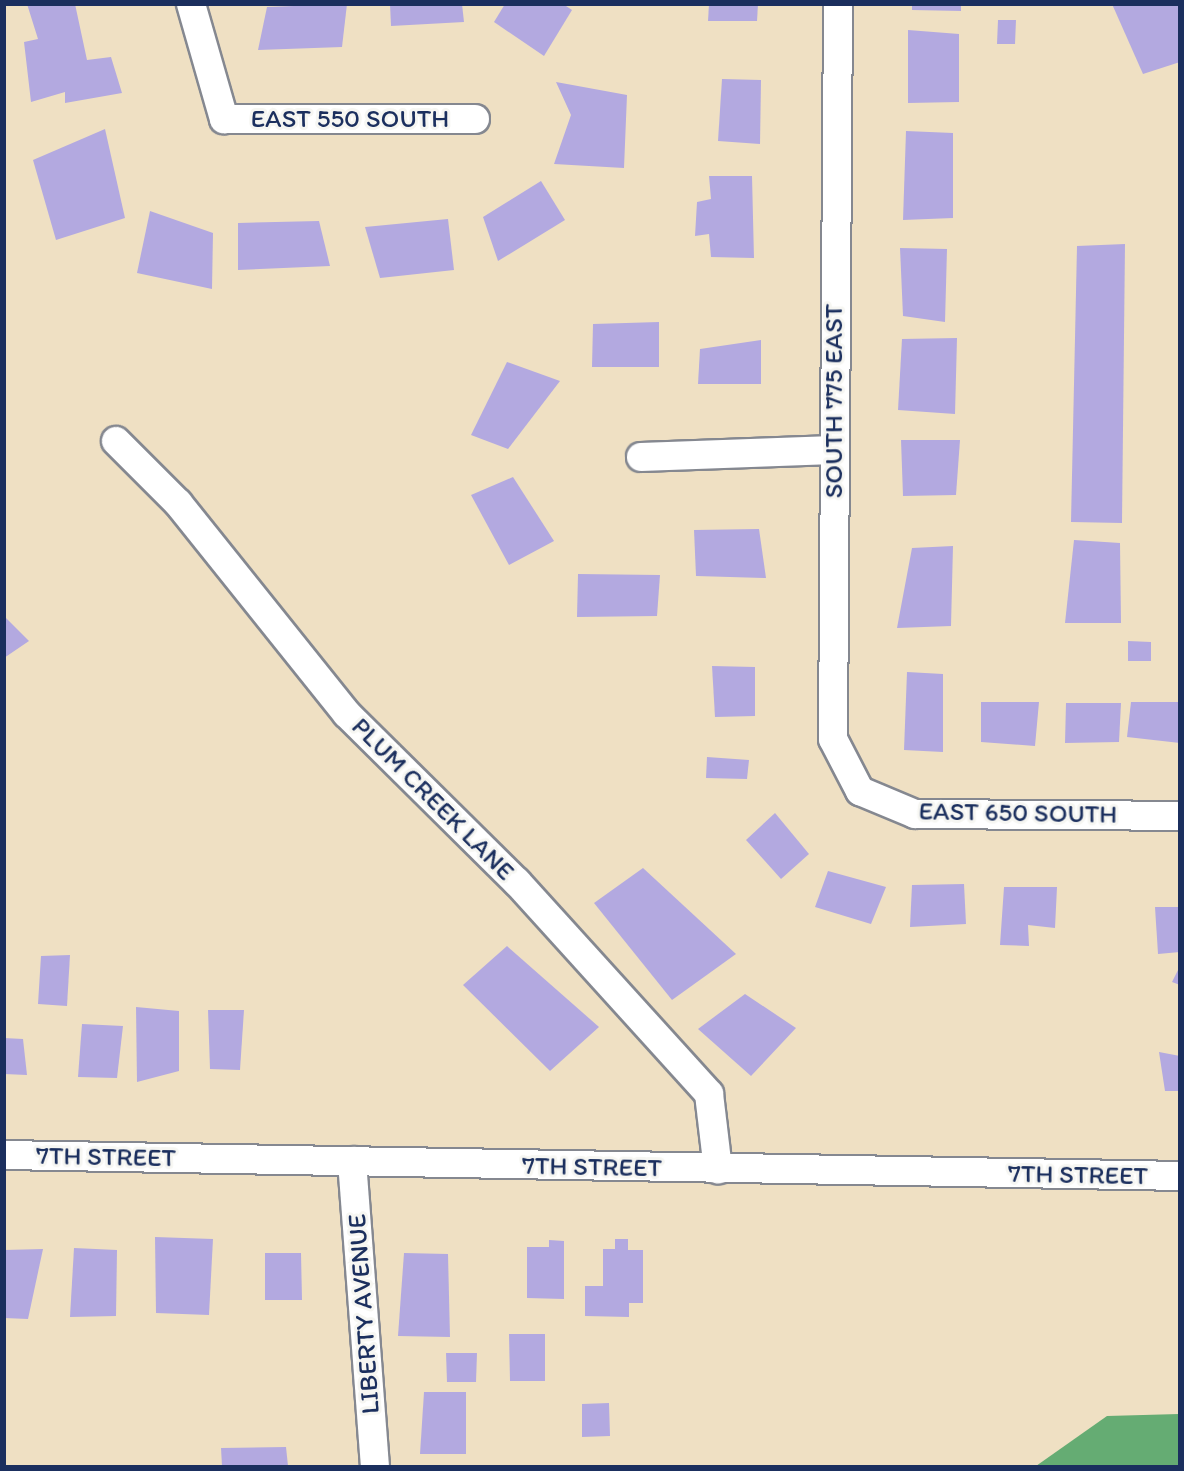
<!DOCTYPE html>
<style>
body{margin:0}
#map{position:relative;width:1184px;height:1471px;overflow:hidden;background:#efe0c3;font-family:Itim,sans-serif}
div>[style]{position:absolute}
.forest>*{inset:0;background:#65ac73}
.building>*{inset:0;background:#b3a9e0}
.roads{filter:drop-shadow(2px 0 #858890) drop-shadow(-2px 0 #858890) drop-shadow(0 2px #858890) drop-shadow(0 -2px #858890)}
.minor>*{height:28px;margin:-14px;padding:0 14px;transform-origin:14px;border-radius:14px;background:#fff}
span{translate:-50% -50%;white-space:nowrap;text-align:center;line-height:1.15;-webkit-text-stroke:6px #f6f6f2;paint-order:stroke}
.street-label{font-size:26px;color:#1b2f5e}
.frame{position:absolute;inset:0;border:6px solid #1b2f5e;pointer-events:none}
</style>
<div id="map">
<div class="forest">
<i style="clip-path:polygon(1179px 1414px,1179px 1466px,1036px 1466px,1107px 1416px)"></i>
</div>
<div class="building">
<i style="clip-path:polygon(27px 4px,75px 4px,87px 60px,111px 57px,122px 93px,65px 103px,65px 92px,31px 102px,24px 42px,38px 39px)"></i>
<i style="clip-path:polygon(347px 4px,342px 47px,258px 50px,267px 7px)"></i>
<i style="clip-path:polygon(390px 4px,462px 4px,464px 22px,391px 26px)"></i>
<i style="clip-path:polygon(505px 4px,563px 4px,572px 10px,544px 56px,494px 22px)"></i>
<i style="clip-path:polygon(709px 4px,758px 4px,757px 21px,708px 21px)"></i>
<i style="clip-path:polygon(912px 4px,961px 4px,961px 11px,912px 10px)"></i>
<i style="clip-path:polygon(1112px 4px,1180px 4px,1180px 62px,1143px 74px)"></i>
<i style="clip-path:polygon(998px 20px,1016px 20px,1015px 44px,997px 44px)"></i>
<i style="clip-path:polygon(908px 30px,959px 34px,959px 102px,908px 103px)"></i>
<i style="clip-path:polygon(722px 79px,761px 80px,760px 144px,718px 141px)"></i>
<i style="clip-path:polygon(556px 82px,627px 95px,624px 168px,554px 164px,571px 115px)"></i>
<i style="clip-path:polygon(105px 129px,125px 218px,56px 240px,33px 160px)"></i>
<i style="clip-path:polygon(906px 131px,953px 133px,953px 218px,903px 220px)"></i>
<i style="clip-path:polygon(709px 176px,752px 176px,754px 258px,711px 257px,709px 234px,695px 236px,697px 202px,711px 199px)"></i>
<i style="clip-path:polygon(541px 181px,565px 220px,498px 261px,483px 217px)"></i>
<i style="clip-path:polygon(150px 211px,213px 233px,212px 289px,137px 273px)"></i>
<i style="clip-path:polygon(448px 219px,454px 270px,380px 278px,365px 227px)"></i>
<i style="clip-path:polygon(319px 221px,330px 266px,238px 270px,238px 223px)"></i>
<i style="clip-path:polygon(1125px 244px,1122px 523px,1071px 522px,1077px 246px)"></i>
<i style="clip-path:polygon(900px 248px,947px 249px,945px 322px,903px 316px)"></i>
<i style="clip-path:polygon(659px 322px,659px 367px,592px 367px,593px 324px)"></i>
<i style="clip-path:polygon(957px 338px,955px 414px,898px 410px,902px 339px)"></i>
<i style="clip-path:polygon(761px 340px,761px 384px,698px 384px,700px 349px)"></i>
<i style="clip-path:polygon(507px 362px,560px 381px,508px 449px,471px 435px)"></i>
<i style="clip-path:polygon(901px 440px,960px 440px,956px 495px,903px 496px)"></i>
<i style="clip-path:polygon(513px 477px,554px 541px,509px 565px,471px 495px)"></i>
<i style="clip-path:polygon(759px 529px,766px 578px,696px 576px,694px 530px)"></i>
<i style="clip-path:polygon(1074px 540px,1120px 543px,1121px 623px,1065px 623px)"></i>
<i style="clip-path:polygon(953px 546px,951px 626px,897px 628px,912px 548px)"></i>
<i style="clip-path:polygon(578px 574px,660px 575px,657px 616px,577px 617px)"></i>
<i style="clip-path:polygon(4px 616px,29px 641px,4px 658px)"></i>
<i style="clip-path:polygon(1128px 641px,1151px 642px,1151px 661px,1128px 661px)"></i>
<i style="clip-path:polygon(712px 666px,755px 667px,755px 716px,715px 717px)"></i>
<i style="clip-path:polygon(907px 672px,943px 674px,943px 752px,904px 750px)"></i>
<i style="clip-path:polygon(981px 702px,1039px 702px,1035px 746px,981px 742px)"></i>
<i style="clip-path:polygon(1131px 702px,1180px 702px,1180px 743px,1127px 737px)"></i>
<i style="clip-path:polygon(1066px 703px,1121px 703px,1119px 742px,1065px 743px)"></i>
<i style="clip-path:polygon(707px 757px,749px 760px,747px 779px,706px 778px)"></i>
<i style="clip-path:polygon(775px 813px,809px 854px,781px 879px,746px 840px)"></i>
<i style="clip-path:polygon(643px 868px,736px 954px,672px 1000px,594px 903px)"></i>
<i style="clip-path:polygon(828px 871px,886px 887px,871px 924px,815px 907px)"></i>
<i style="clip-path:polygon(964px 884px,966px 924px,910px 927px,912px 885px)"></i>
<i style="clip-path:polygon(1004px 887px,1057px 887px,1055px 928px,1028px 925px,1029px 946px,1000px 945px)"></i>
<i style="clip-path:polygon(1155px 907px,1180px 907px,1180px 952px,1158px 954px)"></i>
<i style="clip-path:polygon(507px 946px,599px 1027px,550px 1071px,463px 985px)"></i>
<i style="clip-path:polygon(70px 955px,67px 1006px,38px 1004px,41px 956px)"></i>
<i style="clip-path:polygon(1180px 966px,1180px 985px,1172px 982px)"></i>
<i style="clip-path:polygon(745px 994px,796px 1028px,751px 1076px,698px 1029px)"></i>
<i style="clip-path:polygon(136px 1007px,179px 1011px,179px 1071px,137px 1082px)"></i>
<i style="clip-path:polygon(208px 1010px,244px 1010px,240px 1070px,210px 1069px)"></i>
<i style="clip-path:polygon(82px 1024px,123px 1026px,117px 1078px,78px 1077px)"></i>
<i style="clip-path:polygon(4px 1038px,23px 1039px,27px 1075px,4px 1074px)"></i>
<i style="clip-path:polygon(1159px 1052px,1180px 1056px,1180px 1091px,1165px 1091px)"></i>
<i style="clip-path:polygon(155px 1237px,213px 1239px,209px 1315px,156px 1313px)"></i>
<i style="clip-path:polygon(615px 1239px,628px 1239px,628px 1250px,643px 1250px,643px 1303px,629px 1303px,629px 1317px,585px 1316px,585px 1286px,603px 1286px,603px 1249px,615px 1249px)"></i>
<i style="clip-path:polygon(549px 1240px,564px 1241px,564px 1299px,527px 1298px,527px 1247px,549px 1247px)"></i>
<i style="clip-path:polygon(74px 1248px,117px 1250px,116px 1316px,70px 1317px)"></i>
<i style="clip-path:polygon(43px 1249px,28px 1319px,4px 1318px,4px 1250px)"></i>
<i style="clip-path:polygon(265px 1253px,301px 1253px,302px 1300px,265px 1300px)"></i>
<i style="clip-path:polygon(404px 1253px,448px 1254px,450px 1337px,398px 1336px)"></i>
<i style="clip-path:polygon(509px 1334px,545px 1334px,545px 1381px,510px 1381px)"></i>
<i style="clip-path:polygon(446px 1353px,477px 1353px,476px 1382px,447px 1382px)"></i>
<i style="clip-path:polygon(424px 1392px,466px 1392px,466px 1454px,420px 1454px)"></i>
<i style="clip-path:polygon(609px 1403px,610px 1436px,582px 1437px,582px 1404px)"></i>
<i style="clip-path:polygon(286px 1447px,288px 1466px,222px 1466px,221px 1448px)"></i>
</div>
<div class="roads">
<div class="minor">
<i style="left:191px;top:4px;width:120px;rotate:74deg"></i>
<i style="left:224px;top:119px;width:251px"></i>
<i style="left:838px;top:4px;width:735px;rotate:90.39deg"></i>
<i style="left:833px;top:739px;width:59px;rotate:62.6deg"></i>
<i style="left:860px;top:791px;width:60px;rotate:22.7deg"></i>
<i style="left:915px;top:814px;width:265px;rotate:0.4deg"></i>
<i style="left:116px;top:441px;width:88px;rotate:45deg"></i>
<i style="left:178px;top:503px;width:270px;rotate:51.3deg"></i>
<i style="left:347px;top:714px;width:239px;rotate:44.7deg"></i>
<i style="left:517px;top:882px;width:286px;rotate:47.8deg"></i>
<i style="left:709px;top:1094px;width:76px;rotate:83.2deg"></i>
<i style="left:641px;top:457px;width:192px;rotate:-2.1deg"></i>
<i style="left:4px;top:1155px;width:1176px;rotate:1.02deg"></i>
<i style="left:352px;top:1161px;width:306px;rotate:85.7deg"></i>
</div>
</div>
<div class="street-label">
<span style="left:350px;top:119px">EAST 550 SOUTH</span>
<span style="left:834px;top:401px;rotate:-90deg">SOUTH 775 EAST</span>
<span style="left:433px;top:799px;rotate:45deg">PLUM CREEK LANE</span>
<span style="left:1018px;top:813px;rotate:1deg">EAST 650 SOUTH</span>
<span style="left:106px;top:1157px;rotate:1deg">7TH STREET</span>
<span style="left:592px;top:1167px;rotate:1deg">7TH STREET</span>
<span style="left:1078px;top:1175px;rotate:1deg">7TH STREET</span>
<span style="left:364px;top:1314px;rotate:-94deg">LIBERTY AVENUE</span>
</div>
<div class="frame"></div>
</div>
